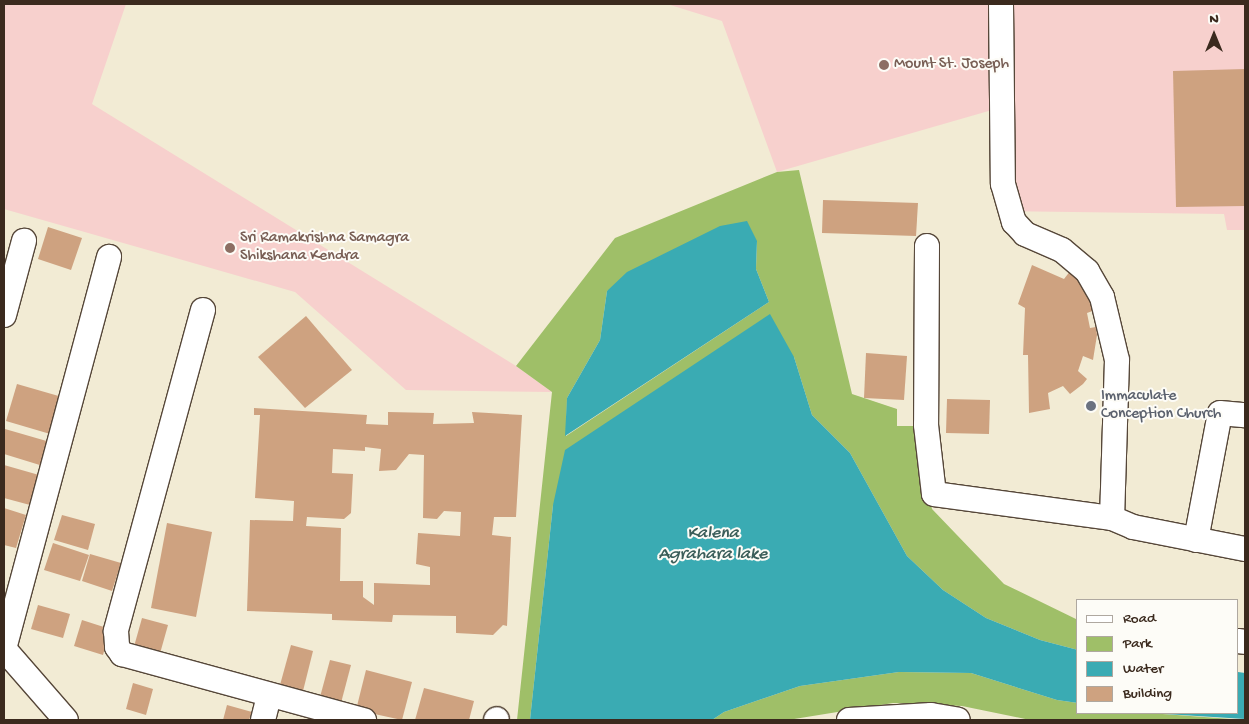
<!DOCTYPE html>
<style>
body{margin:0}
#map{position:relative;width:1249px;height:724px;overflow:hidden;background:#f2ebd4;font-family:"Gochi Hand",sans-serif}
div>[style]{position:absolute}
.built>*{inset:0;background:#f7d0cd}
.green>*{inset:0;background:#9fbf68}
.water>*{inset:0;background:#3aabb3}
.building>*{inset:0;background:#cea280}
.roads{filter:drop-shadow(1px 0 #564739) drop-shadow(-1px 0 #564739) drop-shadow(0 1px #564739) drop-shadow(0 -1px #564739)}
.minor>*{height:24px;margin:-12px;padding:0 12px;transform-origin:12px;border-radius:12px;background:#fff}
.dots>*{width:14px;height:14px;translate:-50% -50%;box-sizing:border-box;border:2px solid #fdfcf7;border-radius:50%}
span{translate:-50% -50%;white-space:nowrap;text-align:center;line-height:1.15;-webkit-text-stroke:4px #fdfcf7;paint-order:stroke}
.education-label{font-size:16px;color:#785e54}
.left{translate:0 -50%;text-align:left}
.worship-label{font-size:16px;color:#5b616d}
.water-label{font-size:18px;color:#3b5e5a;font-style:italic}
.frame{position:absolute;inset:0;border:5px solid #3b2a1e;pointer-events:none}
.legend{position:absolute;left:1076px;top:599px;width:162px;height:115px;box-sizing:border-box;background:#fdfcf7;border:1px solid #afa8a0;margin:0;padding:6px 9px;list-style:none;font-size:15px;color:#3b2a1e}
.legend li{display:flex;align-items:center;gap:10px;height:25px}
.legend b{width:25px;border:1px solid #afa8a0}
.north{position:absolute;left:1189px;top:10px;width:50px;height:50px;-webkit-text-stroke:4px #fdfcf7;paint-order:stroke;rotate:0deg;font-size:14px;font-weight:700;line-height:20px;text-align:center;color:#3b2a1e}
.north::after{content:'';display:block;margin:auto;width:18px;height:22px;background:#3b2a1e;clip-path:polygon(50% 0,100% 100%,50% 72%,0 100%)}
</style>
<div id="map">
<div class="built">
<i style="clip-path:polygon(4px 4px,126px 4px,92px 104px,516px 366px,552px 392px,406px 390px,295px 292px,4px 209px)"></i>
<i style="clip-path:polygon(667px 4px,1245px 4px,1245px 230px,1227px 230px,1224px 214px,1000px 211px,992px 110px,777px 172px,722px 21px)"></i>
</div>
<div class="green">
<i style="clip-path:polygon(evenodd,799px 170px,852px 394px,897px 409px,897px 426px,917px 426px,932px 509px,1004px 584px,1078px 620px,1078px 650px,1040px 640px,986px 618px,943px 590px,907px 556px,850px 453px,812px 415px,794px 357px,553px 505px,530px 720px,517px 720px,552px 392px,516px 366px,615px 238px,777px 172px,799px 170px,757px 241px,756px 269px,769px 302px,566px 436px,567px 398px,600px 340px,607px 291px,757px 241px)"></i>
<i style="clip-path:polygon(899px 672px,971px 673px,1057px 700px,1078px 703px,1078px 713px,1149px 713px,1245px 720px,1030px 720px,962px 706px,893px 703px,788px 720px,712px 720px,724px 712px,800px 686px)"></i>
</div>
<div class="water">
<i style="clip-path:polygon(747px 221px,757px 241px,756px 269px,769px 302px,565px 436px,567px 398px,600px 340px,607px 291px,627px 272px,720px 226px)"></i>
<i style="clip-path:polygon(770px 314px,794px 357px,812px 415px,850px 453px,907px 556px,943px 590px,986px 618px,1040px 640px,1078px 650px,1078px 703px,1057px 700px,971px 673px,899px 672px,800px 686px,724px 712px,712px 720px,530px 720px,553px 505px,565px 450px)"></i>
<i style="clip-path:polygon(1238px 672px,1245px 673px,1245px 719px,1149px 713px,1238px 713px)"></i>
</div>
<div class="building">
<i style="clip-path:polygon(1245px 69px,1245px 206px,1176px 207px,1173px 71px)"></i>
<i style="clip-path:polygon(823px 200px,918px 203px,916px 236px,822px 233px)"></i>
<i style="clip-path:polygon(48px 227px,82px 238px,71px 270px,38px 259px)"></i>
<i style="clip-path:polygon(1032px 265px,1064px 279px,1071px 270px,1082px 279px,1098px 309px,1087px 313px,1090px 328px,1096px 327px,1097px 335px,1093px 360px,1083px 356px,1078px 371px,1087px 379px,1083px 384px,1070px 394px,1063px 386px,1048px 393px,1050px 409px,1029px 413px,1028px 355px,1023px 355px,1025px 308px,1018px 304px)"></i>
<i style="clip-path:polygon(306px 316px,352px 370px,305px 408px,258px 357px)"></i>
<i style="clip-path:polygon(866px 353px,907px 356px,904px 400px,864px 398px)"></i>
<i style="clip-path:polygon(17px 384px,69px 399px,57px 436px,6px 421px)"></i>
<i style="clip-path:polygon(947px 399px,990px 400px,989px 434px,946px 433px)"></i>
<i style="clip-path:polygon(evenodd,254px 408px,367px 415px,366px 424px,388px 425px,388px 412px,434px 413px,433px 424px,474px 423px,472px 412px,522px 415px,516px 517px,494px 517px,492px 535px,511px 537px,507px 626px,503px 625px,493px 635px,456px 633px,456px 616px,393px 615px,392px 622px,332px 620px,332px 614px,247px 611px,250px 520px,293px 521px,294px 501px,255px 498px,260px 415px,254px 415px,254px 408px,365px 447px,381px 449px,379px 471px,396px 470px,409px 454px,424px 455px,423px 518px,437px 519px,444px 511px,461px 512px,460px 536px,418px 533px,416px 564px,430px 567px,430px 585px,374px 583px,374px 605px,363px 597px,363px 581px,340px 581px,341px 528px,306px 526px,307px 517px,344px 519px,351px 513px,353px 474px,332px 473px,333px 449px,365px 451px,365px 447px)"></i>
<i style="clip-path:polygon(5px 429px,50px 442px,43px 466px,4px 454px)"></i>
<i style="clip-path:polygon(4px 465px,39px 475px,30px 505px,4px 498px)"></i>
<i style="clip-path:polygon(4px 508px,26px 515px,16px 548px,4px 545px)"></i>
<i style="clip-path:polygon(62px 515px,95px 524px,88px 550px,54px 540px)"></i>
<i style="clip-path:polygon(167px 523px,212px 532px,196px 617px,151px 608px)"></i>
<i style="clip-path:polygon(53px 543px,89px 555px,80px 581px,44px 570px)"></i>
<i style="clip-path:polygon(90px 554px,121px 563px,112px 591px,82px 581px)"></i>
<i style="clip-path:polygon(38px 605px,70px 614px,63px 638px,31px 629px)"></i>
<i style="clip-path:polygon(142px 618px,168px 625px,159px 657px,133px 650px)"></i>
<i style="clip-path:polygon(82px 620px,110px 629px,103px 655px,74px 646px)"></i>
<i style="clip-path:polygon(291px 645px,313px 651px,303px 691px,280px 685px)"></i>
<i style="clip-path:polygon(330px 660px,351px 665px,341px 703px,320px 697px)"></i>
<i style="clip-path:polygon(366px 670px,412px 682px,402px 720px,356px 710px)"></i>
<i style="clip-path:polygon(133px 683px,153px 689px,146px 715px,126px 709px)"></i>
<i style="clip-path:polygon(424px 688px,474px 701px,469px 720px,415px 720px)"></i>
<i style="clip-path:polygon(227px 705px,252px 712px,249px 720px,223px 720px)"></i>
</div>
<div class="roads">
<div class="minor">
<i style="left:1001px;top:4px;width:180px;rotate:89.4deg"></i>
<i style="left:1003px;top:184px;width:40px;rotate:74deg"></i>
<i style="left:1014px;top:222px;width:16px;rotate:47deg"></i>
<i style="left:1025px;top:234px;width:40px;rotate:23.4deg"></i>
<i style="left:1062px;top:250px;width:33px;rotate:40deg"></i>
<i style="left:1087px;top:271px;width:30px;rotate:60deg"></i>
<i style="left:1102px;top:297px;width:65px;rotate:76.6deg"></i>
<i style="left:1117px;top:360px;width:158px;rotate:91.8deg"></i>
<i style="left:927px;top:246px;width:179px;rotate:90.3deg"></i>
<i style="left:926px;top:425px;width:69px;rotate:83.4deg"></i>
<i style="left:934px;top:494px;width:180px;rotate:7.7deg"></i>
<i style="left:1112px;top:518px;width:23px;rotate:23deg"></i>
<i style="left:1133px;top:527px;width:114px;rotate:11.1deg"></i>
<i style="left:203px;top:310px;width:333px;rotate:105.2deg"></i>
<i style="left:116px;top:631px;width:16px;rotate:86deg"></i>
<i style="left:117px;top:647px;width:9px;rotate:54deg"></i>
<i style="left:122px;top:654px;width:251px;rotate:15.3deg"></i>
<i style="left:4px;top:315px;width:77px;rotate:-74.9deg"></i>
<i style="left:1196px;top:540px;width:129px;rotate:-79.3deg"></i>
<i style="left:1220px;top:413px;width:25px;rotate:5deg"></i>
<i style="left:1238px;top:641px;width:7px;rotate:8deg"></i>
<i style="left:4px;top:649px;width:406px;rotate:-75deg"></i>
<i style="left:4px;top:649px;width:94px;rotate:48.9deg"></i>
<i style="left:263px;top:720px;width:25px;rotate:-76deg"></i>
<i style="left:496px;top:720px;width:1px;rotate:-45deg"></i>
<i style="left:849px;top:720px;width:82px;rotate:-3.5deg"></i>
<i style="left:931px;top:715px;width:27px;rotate:10deg"></i>
</div>
</div>
<div class="dots">
<i style="left:884px;top:65px;background:#8d6e63"></i>
<i style="left:230px;top:248px;background:#8d6e63"></i>
<i style="left:1091px;top:406px;background:#6b7280"></i>
</div>
<div class="education-label">
<span class="left" style="left:894px;top:65px">Mount St. Joseph</span>
<span class="left" style="left:240px;top:248px">Sri Ramakrishna Samagra<br>Shikshana Kendra</span>
</div>
<div class="worship-label">
<span class="left" style="left:1101px;top:406px">Immaculate<br>Conception Church</span>
</div>
<div class="water-label">
<span style="left:713px;top:545px">Kalena<br>Agrahara lake</span>
</div>
<div class="frame"></div>
<ul class="legend">
<li><b style="height:6px;background:#fff"></b>Road</li>
<li><b style="height:14px;background:#9fbf68"></b>Park</li>
<li><b style="height:14px;background:#3aabb3"></b>Water</li>
<li><b style="height:14px;background:#cea280"></b>Building</li>
</ul>
<div class="north">N</div>
</div>
